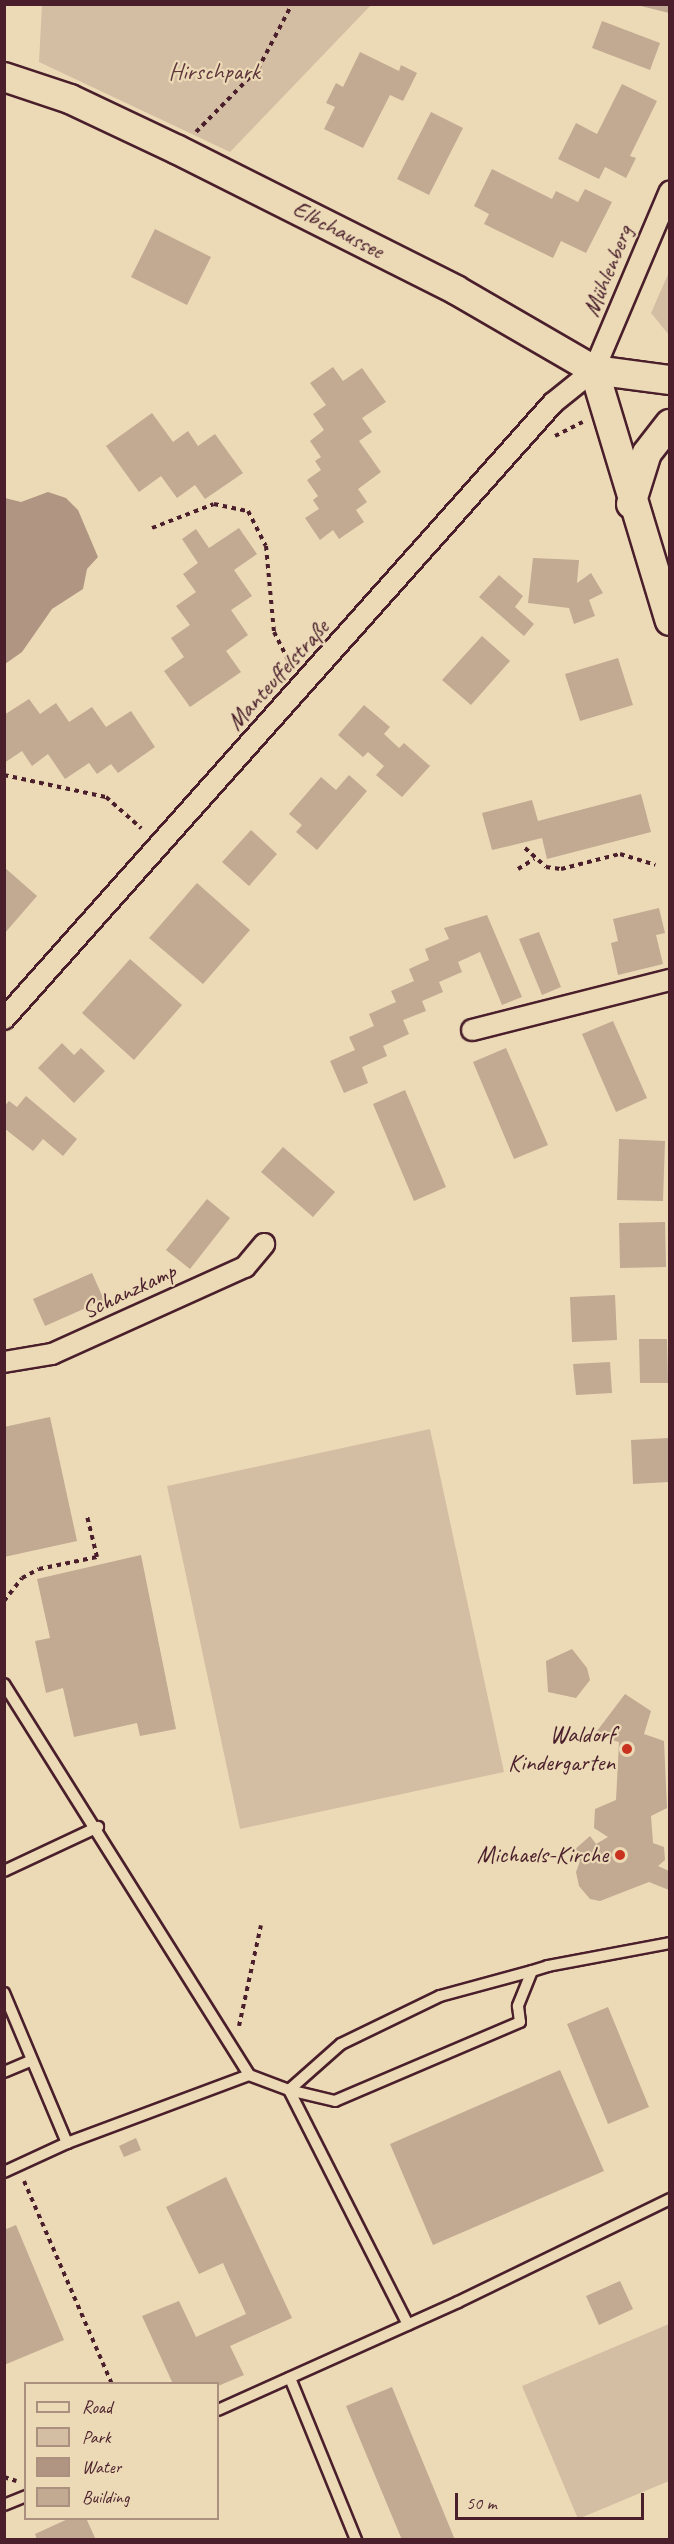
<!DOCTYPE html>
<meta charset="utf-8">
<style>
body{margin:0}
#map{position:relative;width:674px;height:2544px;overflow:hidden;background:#ecdab7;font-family:Caveat,sans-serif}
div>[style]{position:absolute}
.green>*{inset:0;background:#d4bea3}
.water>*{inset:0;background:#b09583}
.building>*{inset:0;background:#c1a992}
.path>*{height:4px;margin-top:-2px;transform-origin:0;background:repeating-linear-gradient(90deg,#4a1f2b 0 4.5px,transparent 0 9px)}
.roads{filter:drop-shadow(2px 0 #4a1f2b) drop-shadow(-2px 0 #4a1f2b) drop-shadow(0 2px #4a1f2b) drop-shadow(0 -2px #4a1f2b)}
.lane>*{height:10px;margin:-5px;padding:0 5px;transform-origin:5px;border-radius:5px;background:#ecdab7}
.street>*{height:20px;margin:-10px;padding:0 10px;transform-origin:10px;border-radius:10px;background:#ecdab7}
.secondary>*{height:28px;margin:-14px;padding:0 14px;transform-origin:14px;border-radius:14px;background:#ecdab7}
.dots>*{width:16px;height:16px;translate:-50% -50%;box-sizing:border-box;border:3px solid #ecdab7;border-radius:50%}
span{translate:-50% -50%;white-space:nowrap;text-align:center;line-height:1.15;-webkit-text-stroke:4.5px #ecdab7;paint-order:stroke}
.park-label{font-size:24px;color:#5f373d}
.street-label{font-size:24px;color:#4a1f2b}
.poi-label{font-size:24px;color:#4a1f2b}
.right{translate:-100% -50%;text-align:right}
.frame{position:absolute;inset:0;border:6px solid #4a1f2b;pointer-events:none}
.legend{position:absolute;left:24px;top:2382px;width:195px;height:138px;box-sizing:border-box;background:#ecdab7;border:2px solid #ab8f7f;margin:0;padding:8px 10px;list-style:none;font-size:18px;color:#4a1f2b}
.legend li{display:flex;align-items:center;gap:12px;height:30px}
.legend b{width:30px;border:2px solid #ab8f7f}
.scale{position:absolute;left:455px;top:2493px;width:189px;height:27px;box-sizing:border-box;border:3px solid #4a1f2b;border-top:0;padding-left:8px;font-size:18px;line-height:21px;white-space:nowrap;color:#4a1f2b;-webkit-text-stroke:4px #ecdab7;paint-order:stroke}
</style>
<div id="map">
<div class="green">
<i style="clip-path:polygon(42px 5px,42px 4px,371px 5px,230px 152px,39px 62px)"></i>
<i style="clip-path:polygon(669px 272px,669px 335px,651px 313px)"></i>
<i style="clip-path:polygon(430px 1429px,504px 1772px,240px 1829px,167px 1486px)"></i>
<i style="clip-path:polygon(669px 2324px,669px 2481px,578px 2519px,522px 2386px)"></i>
</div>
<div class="water">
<i style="clip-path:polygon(48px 492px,66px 498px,78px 510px,98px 557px,87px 569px,83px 589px,52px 609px,22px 652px,5px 664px,5px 498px,21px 502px)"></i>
</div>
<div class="building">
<i style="clip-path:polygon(637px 4px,669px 4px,669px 13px,637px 5px)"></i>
<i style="clip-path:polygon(602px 21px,660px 43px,650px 70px,592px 48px)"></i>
<i style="clip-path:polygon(360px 52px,399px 71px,401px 65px,417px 73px,403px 101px,390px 95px,363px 148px,324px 129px,335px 107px,326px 103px,336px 83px,343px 87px)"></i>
<i style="clip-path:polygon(622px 84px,657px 101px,630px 156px,636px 158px,626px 178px,605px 167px,599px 179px,558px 159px,576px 123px,597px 134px)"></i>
<i style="clip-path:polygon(431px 112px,463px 128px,429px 195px,397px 179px)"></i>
<i style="clip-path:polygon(492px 169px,552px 199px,556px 191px,578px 202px,585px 189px,612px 202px,586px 253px,561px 241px,553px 258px,484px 224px,489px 214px,474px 206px)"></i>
<i style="clip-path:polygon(155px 229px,211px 257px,187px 305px,131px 277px)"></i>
<i style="clip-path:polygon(333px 367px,343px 381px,362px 368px,386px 402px,362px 418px,372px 432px,359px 441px,381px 472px,358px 489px,367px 502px,356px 510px,364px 522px,339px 539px,333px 530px,320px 540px,305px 518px,319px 509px,313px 500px,318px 496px,307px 480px,321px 470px,315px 461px,321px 457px,310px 441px,324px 430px,313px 414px,326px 405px,310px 383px)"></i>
<i style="clip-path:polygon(152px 413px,173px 442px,188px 431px,198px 446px,215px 434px,243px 473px,205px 499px,195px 485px,177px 498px,161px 476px,139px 492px,106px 446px)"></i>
<i style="clip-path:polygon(239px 528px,257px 554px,234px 570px,252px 596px,231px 610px,248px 635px,226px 651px,241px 672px,190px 707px,164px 671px,184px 657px,171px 638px,190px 625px,176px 606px,196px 592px,183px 574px,198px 563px,182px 539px,196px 529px,209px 548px)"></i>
<i style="clip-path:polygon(533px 558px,579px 560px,577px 583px,591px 573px,603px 593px,589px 600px,595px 616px,574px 624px,569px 608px,528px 603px)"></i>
<i style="clip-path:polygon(499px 575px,523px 596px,515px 607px,534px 624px,524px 636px,479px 597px)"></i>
<i style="clip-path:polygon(482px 636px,510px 661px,471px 705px,442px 680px)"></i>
<i style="clip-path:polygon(618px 658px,633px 705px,580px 721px,565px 674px)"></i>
<i style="clip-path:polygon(29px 699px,40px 714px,56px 703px,69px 722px,92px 707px,106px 727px,131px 711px,155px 747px,118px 773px,111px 764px,97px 774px,89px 763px,65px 779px,48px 754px,32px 766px,22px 751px,4px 763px,4px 715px)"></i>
<i style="clip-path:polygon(364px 705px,390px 727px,384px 734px,399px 748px,404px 743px,430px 766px,402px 797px,376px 775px,384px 766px,368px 752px,363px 757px,338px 735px)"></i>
<i style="clip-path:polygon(349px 775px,367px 791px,317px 850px,296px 832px,302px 825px,289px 814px,321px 777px,336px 790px)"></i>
<i style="clip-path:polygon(641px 794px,651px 832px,547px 859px,542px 838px,492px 850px,482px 813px,532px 800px,538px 821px)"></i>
<i style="clip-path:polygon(251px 830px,277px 854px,249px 886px,222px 862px)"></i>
<i style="clip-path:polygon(4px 867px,37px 896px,4px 934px)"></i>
<i style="clip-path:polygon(197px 883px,250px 930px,203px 984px,149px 938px)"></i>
<i style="clip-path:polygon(659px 908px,665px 933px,656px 935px,663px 964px,618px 975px,611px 943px,618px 941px,613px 919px)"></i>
<i style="clip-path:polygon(487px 915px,522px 997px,502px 1005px,480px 952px,458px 962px,462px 972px,439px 982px,443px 992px,422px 1001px,426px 1011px,403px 1020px,409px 1034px,383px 1046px,387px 1056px,362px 1067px,368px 1083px,344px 1093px,330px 1061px,355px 1050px,349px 1037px,374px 1026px,369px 1014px,396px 1002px,391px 991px,414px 981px,409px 969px,429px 960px,425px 949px,449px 939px,444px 928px)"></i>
<i style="clip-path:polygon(539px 932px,561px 987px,542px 995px,519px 939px)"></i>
<i style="clip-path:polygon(130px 959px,182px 1005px,134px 1060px,82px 1013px)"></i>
<i style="clip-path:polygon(613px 1021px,647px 1098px,616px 1112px,582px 1034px)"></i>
<i style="clip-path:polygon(62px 1043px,74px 1055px,81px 1048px,105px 1071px,74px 1103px,38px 1068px)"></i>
<i style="clip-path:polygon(506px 1048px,548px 1145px,514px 1159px,473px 1062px)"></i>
<i style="clip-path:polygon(405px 1090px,446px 1187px,414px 1201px,373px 1104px)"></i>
<i style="clip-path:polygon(26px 1096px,77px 1139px,63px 1156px,43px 1139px,33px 1151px,4px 1128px,4px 1107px,9px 1101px,17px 1107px)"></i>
<i style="clip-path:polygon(619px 1139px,665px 1141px,663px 1201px,617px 1200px)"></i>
<i style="clip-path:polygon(283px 1147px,335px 1192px,313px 1217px,261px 1172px)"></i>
<i style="clip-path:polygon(207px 1199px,230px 1218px,190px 1269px,166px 1250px)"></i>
<i style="clip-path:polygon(665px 1222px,666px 1267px,620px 1268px,619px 1223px)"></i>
<i style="clip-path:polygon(92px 1273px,104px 1300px,45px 1326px,33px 1299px)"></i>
<i style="clip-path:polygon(615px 1295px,617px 1340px,572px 1342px,570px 1297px)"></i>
<i style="clip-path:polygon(639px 1339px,667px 1339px,668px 1383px,640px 1383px)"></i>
<i style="clip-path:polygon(610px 1362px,612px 1393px,576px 1395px,573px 1364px)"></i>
<i style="clip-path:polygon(50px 1417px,77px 1541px,4px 1557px,4px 1427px)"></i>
<i style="clip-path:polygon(669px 1438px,669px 1482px,633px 1484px,631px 1440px)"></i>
<i style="clip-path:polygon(141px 1555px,176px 1729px,140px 1736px,137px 1723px,74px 1737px,63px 1688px,46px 1693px,35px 1641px,50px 1638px,37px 1579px)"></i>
<i style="clip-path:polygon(572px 1649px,587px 1668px,590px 1680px,576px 1698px,548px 1692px,546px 1661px)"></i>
<i style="clip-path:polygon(625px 1694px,651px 1711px,644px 1734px,664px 1741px,667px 1808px,651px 1816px,653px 1843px,664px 1847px,665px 1860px,658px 1866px,669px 1871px,669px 1890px,649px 1882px,600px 1901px,590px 1899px,579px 1886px,576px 1872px,580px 1861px,573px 1851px,590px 1836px,596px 1844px,608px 1837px,594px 1828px,595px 1809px,616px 1800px,619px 1742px,594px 1735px)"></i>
<i style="clip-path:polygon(608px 2007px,649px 2107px,608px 2124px,567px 2024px)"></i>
<i style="clip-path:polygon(560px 2070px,604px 2171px,433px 2245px,390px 2144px)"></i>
<i style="clip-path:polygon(136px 2138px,141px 2150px,124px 2157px,119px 2146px)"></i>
<i style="clip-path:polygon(226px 2177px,292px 2318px,230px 2346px,244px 2375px,218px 2386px,173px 2384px,142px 2316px,179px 2301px,196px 2337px,246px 2314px,223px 2263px,199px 2274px,166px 2207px)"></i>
<i style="clip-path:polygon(16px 2225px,64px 2340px,4px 2365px,4px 2230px)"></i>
<i style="clip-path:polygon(620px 2281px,633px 2309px,599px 2325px,586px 2296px)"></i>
<i style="clip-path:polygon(392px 2387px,455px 2540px,402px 2540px,346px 2406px)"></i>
<i style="clip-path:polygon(70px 2518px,86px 2518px,96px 2540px,37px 2540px,35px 2534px)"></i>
</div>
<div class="path">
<i style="left:196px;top:132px;width:88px;rotate:-45.5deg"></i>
<i style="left:258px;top:69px;width:73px;rotate:-62.4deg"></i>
<i style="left:555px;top:436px;width:31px;rotate:-27deg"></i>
<i style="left:152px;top:528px;width:66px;rotate:-21.2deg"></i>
<i style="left:214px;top:504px;width:35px;rotate:12deg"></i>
<i style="left:248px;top:511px;width:39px;rotate:63deg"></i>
<i style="left:266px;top:546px;width:86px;rotate:84.7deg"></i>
<i style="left:274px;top:632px;width:34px;rotate:63deg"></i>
<i style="left:4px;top:775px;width:104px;rotate:12.2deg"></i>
<i style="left:106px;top:797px;width:47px;rotate:41.5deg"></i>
<i style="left:525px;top:848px;width:28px;rotate:42deg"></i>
<i style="left:546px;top:867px;width:15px;rotate:8deg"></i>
<i style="left:561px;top:869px;width:61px;rotate:-14.3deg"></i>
<i style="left:620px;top:854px;width:37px;rotate:17deg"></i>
<i style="left:518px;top:869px;width:19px;rotate:-32deg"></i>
<i style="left:4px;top:1601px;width:29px;rotate:-52deg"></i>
<i style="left:22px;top:1578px;width:19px;rotate:-28deg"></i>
<i style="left:39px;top:1569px;width:59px;rotate:-11.7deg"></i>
<i style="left:97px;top:1557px;width:42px;rotate:-103.7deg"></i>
<i style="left:239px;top:2026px;width:103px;rotate:-77.7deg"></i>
<i style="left:24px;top:2181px;width:221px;rotate:66.6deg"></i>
<i style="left:4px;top:2477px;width:13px;rotate:18deg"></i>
</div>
<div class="roads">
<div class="lane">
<i style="left:4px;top:1684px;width:461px;rotate:57.9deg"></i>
<i style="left:249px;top:2075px;width:43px;rotate:20.6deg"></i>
<i style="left:289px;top:2090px;width:263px;rotate:63.1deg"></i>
<i style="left:4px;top:1871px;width:104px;rotate:-25.1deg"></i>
<i style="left:532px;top:1971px;width:38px;rotate:112deg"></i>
<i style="left:518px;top:2006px;width:16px;rotate:83deg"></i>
<i style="left:520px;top:2022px;width:201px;rotate:156.9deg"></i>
<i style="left:335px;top:2101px;width:47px;rotate:-166.6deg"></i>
<i style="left:289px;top:2090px;width:69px;rotate:-41.5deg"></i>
<i style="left:341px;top:2044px;width:110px;rotate:-25.9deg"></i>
<i style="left:440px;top:1996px;width:95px;rotate:-15.2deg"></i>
<i style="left:532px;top:1971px;width:17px;rotate:-17deg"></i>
<i style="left:548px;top:1966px;width:124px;rotate:-10.7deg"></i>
<i style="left:4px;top:1993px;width:163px;rotate:67.2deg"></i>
<i style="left:4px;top:2072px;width:30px;rotate:-23deg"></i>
<i style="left:4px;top:2172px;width:69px;rotate:-24.7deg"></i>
<i style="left:67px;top:2143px;width:194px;rotate:-20.5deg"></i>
<i style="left:290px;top:2378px;width:175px;rotate:67.8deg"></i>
<i style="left:218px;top:2410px;width:263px;rotate:-24.2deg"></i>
<i style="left:458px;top:2302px;width:236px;rotate:-25.9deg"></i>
<i style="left:4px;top:2505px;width:24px;rotate:-22deg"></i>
</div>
<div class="street">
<i style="left:4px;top:1019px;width:825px;rotate:-48.29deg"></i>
<i style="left:553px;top:403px;width:53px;rotate:-38.8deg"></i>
<i style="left:594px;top:370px;width:194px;rotate:-67deg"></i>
<i style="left:472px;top:1030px;width:204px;rotate:-14.2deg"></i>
<i style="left:4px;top:1362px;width:49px;rotate:-9.5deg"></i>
<i style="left:52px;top:1354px;width:212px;rotate:-24.3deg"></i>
<i style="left:245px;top:1267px;width:30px;rotate:-50deg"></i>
</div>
<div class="secondary">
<i style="left:4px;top:77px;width:70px;rotate:18.4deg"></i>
<i style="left:70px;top:99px;width:119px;rotate:25.3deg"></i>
<i style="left:178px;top:150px;width:311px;rotate:26.7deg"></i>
<i style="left:456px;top:290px;width:160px;rotate:30.1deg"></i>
<i style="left:594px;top:370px;width:77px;rotate:7.5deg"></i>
<i style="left:594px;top:370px;width:262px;rotate:73.2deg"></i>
<i style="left:631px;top:504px;width:53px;rotate:-72.6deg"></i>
<i style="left:647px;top:453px;width:37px;rotate:-52deg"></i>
</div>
</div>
<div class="dots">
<i style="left:627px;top:1749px;background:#c8321e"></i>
<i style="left:620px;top:1855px;background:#c8321e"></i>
</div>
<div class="park-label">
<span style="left:214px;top:72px">Hirschpark</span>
</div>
<div class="street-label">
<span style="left:338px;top:230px;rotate:27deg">Elbchaussee</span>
<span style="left:608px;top:271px;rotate:-68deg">Mühlenberg</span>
<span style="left:278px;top:675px;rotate:-48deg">Manteuffelstraße</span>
<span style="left:129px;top:1291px;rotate:-25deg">Schanzkamp</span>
</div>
<div class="poi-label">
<span class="right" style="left:615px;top:1749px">Waldorf<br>Kindergarten</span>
<span class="right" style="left:608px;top:1855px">Michaels-Kirche</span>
</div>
<div class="frame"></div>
<ul class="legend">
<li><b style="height:8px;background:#ecdab7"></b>Road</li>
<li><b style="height:16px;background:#d4bea3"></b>Park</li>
<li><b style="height:16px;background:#b09583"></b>Water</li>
<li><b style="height:16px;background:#c1a992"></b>Building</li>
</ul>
<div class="scale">50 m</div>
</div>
